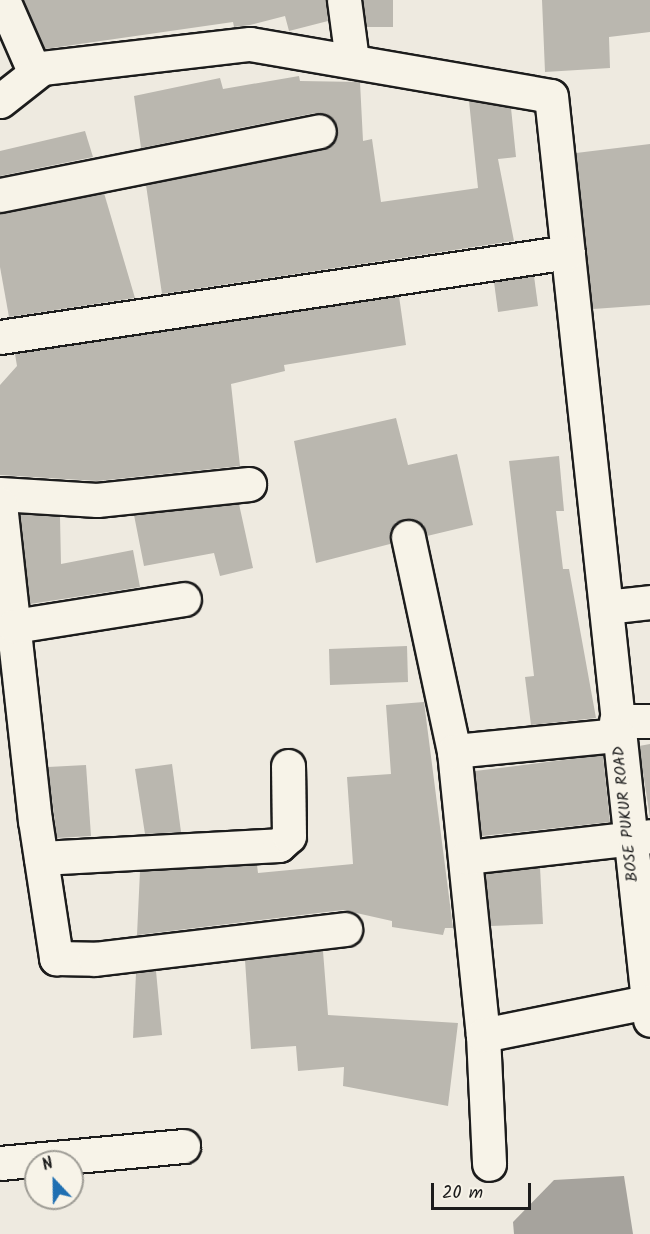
<!DOCTYPE html>
<style>
body{margin:0}
#map{position:relative;width:650px;height:1234px;overflow:hidden;background:#eeeae0;font-family:Kalam,sans-serif}
div>[style]{position:absolute}
.water>*{inset:0;background:#a6a39d}
.building>*{inset:0;background:#bab7af}
.roads{filter:drop-shadow(2px 0 #1c1c1c) drop-shadow(-2px 0 #1c1c1c) drop-shadow(0 2px #1c1c1c) drop-shadow(0 -2px #1c1c1c)}
.minor>*{height:33px;margin:-16.5px;padding:0 16.5px;transform-origin:16.5px;border-radius:16.5px;background:#f7f3e8}
span{translate:-50% -50%;white-space:nowrap;text-align:center;line-height:1.15;-webkit-text-stroke:4.5px #f7f3e8;paint-order:stroke}
.street-label{font-size:16px;color:#1c1c1c}
.north{position:absolute;left:24px;top:1150px;width:60px;height:60px;box-sizing:border-box;background:#f7f3e8;border:2px solid #9f9d96;border-radius:50%;rotate:338deg;font-size:16px;font-weight:700;line-height:24px;text-align:center;color:#1c1c1c}
.north::after{content:'';display:block;margin:auto;width:21px;height:27px;background:#1f6fb2;clip-path:polygon(50% 0,100% 100%,50% 72%,0 100%)}
.scale{position:absolute;left:431px;top:1183px;width:100px;height:27px;box-sizing:border-box;border:3px solid #1c1c1c;border-top:0;padding-left:8px;font-size:18px;line-height:21px;white-space:nowrap;color:#1c1c1c;-webkit-text-stroke:4px #f7f3e8;paint-order:stroke}
</style>
<div id="map">
<div class="water">
<i style="clip-path:polygon(624px 1176px,633px 1234px,514px 1234px,513px 1222px,554px 1180px)"></i>
</div>
<div class="building">
<i style="clip-path:polygon(23px 0,326px 0,328px 21px,289px 31px,285px 16px,250px 25px,234px 27px,233px 22px,45px 49px)"></i>
<i style="clip-path:polygon(363px 0,393px 0,393px 27px,367px 27px)"></i>
<i style="clip-path:polygon(542px 0,650px 0,650px 32px,609px 37px,610px 68px,545px 72px)"></i>
<i style="clip-path:polygon(299px 76px,300px 81px,360px 82px,363px 141px,372px 139px,381px 202px,478px 188px,469px 101px,511px 108px,516px 157px,498px 159px,514px 241px,162px 294px,146px 185px,323px 149px,332px 145px,337px 128px,333px 118px,315px 113px,141px 148px,134px 96px,220px 78px,223px 89px)"></i>
<i style="clip-path:polygon(85px 131px,93px 157px,0 176px,0 151px)"></i>
<i style="clip-path:polygon(650px 144px,650px 305px,593px 309px,576px 153px)"></i>
<i style="clip-path:polygon(104px 193px,135px 298px,9px 317px,0 267px,0 213px)"></i>
<i style="clip-path:polygon(534px 276px,538px 306px,498px 312px,494px 282px)"></i>
<i style="clip-path:polygon(399px 296px,406px 345px,284px 365px,285px 371px,231px 384px,240px 466px,97px 481px,0 475px,0 385px,17px 366px,15px 354px)"></i>
<i style="clip-path:polygon(396px 418px,408px 465px,457px 454px,473px 525px,427px 536px,421px 524px,404px 519px,390px 531px,390px 544px,316px 563px,294px 441px)"></i>
<i style="clip-path:polygon(559px 456px,564px 511px,556px 511px,563px 569px,569px 569px,596px 718px,531px 725px,525px 677px,534px 676px,509px 461px)"></i>
<i style="clip-path:polygon(239px 504px,253px 568px,220px 576px,214px 553px,144px 566px,134px 515px)"></i>
<i style="clip-path:polygon(20px 514px,60px 517px,61px 564px,133px 550px,140px 587px,30px 604px)"></i>
<i style="clip-path:polygon(407px 646px,408px 682px,330px 685px,329px 649px)"></i>
<i style="clip-path:polygon(424px 702px,453px 928px,445px 928px,443px 935px,392px 927px,392px 921px,343px 910px,137px 935px,140px 871px,257px 865px,258px 873px,353px 864px,347px 777px,391px 774px,386px 705px)"></i>
<i style="clip-path:polygon(650px 744px,650px 818px,639px 746px)"></i>
<i style="clip-path:polygon(603px 755px,610px 822px,482px 836px,475px 771px)"></i>
<i style="clip-path:polygon(172px 764px,181px 832px,145px 834px,135px 769px)"></i>
<i style="clip-path:polygon(86px 765px,91px 836px,57px 838px,48px 767px)"></i>
<i style="clip-path:polygon(540px 867px,543px 924px,491px 926px,485px 874px)"></i>
<i style="clip-path:polygon(323px 951px,328px 1015px,458px 1023px,448px 1106px,343px 1086px,344px 1067px,298px 1071px,296px 1046px,251px 1049px,245px 960px)"></i>
<i style="clip-path:polygon(156px 971px,162px 1035px,133px 1038px,136px 973px)"></i>
</div>
<div class="roads">
<div class="minor">
<i style="left:3px;top:0;width:77px;rotate:66.4deg"></i>
<i style="left:344px;top:0;width:61px;rotate:82.4deg"></i>
<i style="left:0;top:101px;width:53px;rotate:-38.2deg"></i>
<i style="left:42px;top:68px;width:209px;rotate:-6.6deg"></i>
<i style="left:250px;top:44px;width:305px;rotate:9.8deg"></i>
<i style="left:551px;top:96px;width:929px;rotate:83.88deg"></i>
<i style="left:0;top:195px;width:325px;rotate:-11.3deg"></i>
<i style="left:0;top:337px;width:574px;rotate:-8.51deg"></i>
<i style="left:0;top:494px;width:97px;rotate:3.5deg"></i>
<i style="left:97px;top:500px;width:153px;rotate:-6deg"></i>
<i style="left:0;top:504px;width:318px;rotate:83.7deg"></i>
<i style="left:35px;top:820px;width:140px;rotate:81.3deg"></i>
<i style="left:56px;top:958px;width:39px;rotate:1deg"></i>
<i style="left:95px;top:959px;width:252px;rotate:-6.8deg"></i>
<i style="left:408px;top:537px;width:219px;rotate:77.9deg"></i>
<i style="left:454px;top:751px;width:285px;rotate:84.2deg"></i>
<i style="left:483px;top:1035px;width:129px;rotate:87.3deg"></i>
<i style="left:606px;top:607px;width:44px;rotate:-6.5deg"></i>
<i style="left:14px;top:626px;width:172px;rotate:-9deg"></i>
<i style="left:616px;top:721px;width:34px"></i>
<i style="left:454px;top:751px;width:164px;rotate:-5.6deg"></i>
<i style="left:467px;top:857px;width:184px;rotate:-6.5deg"></i>
<i style="left:41px;top:858px;width:238px;rotate:-3.1deg"></i>
<i style="left:279px;top:845px;width:13px;rotate:-42deg"></i>
<i style="left:289px;top:836px;width:70px;rotate:-90.8deg"></i>
<i style="left:483px;top:1035px;width:167px;rotate:-11.4deg"></i>
<i style="left:0;top:1163px;width:184px;rotate:-5.3deg"></i>
</div>
</div>
<div class="street-label">
<span style="left:626px;top:814px;rotate:-96deg">BOSE PUKUR ROAD</span>
</div>
<div class="north">N</div>
<div class="scale">20 m</div>
</div>
